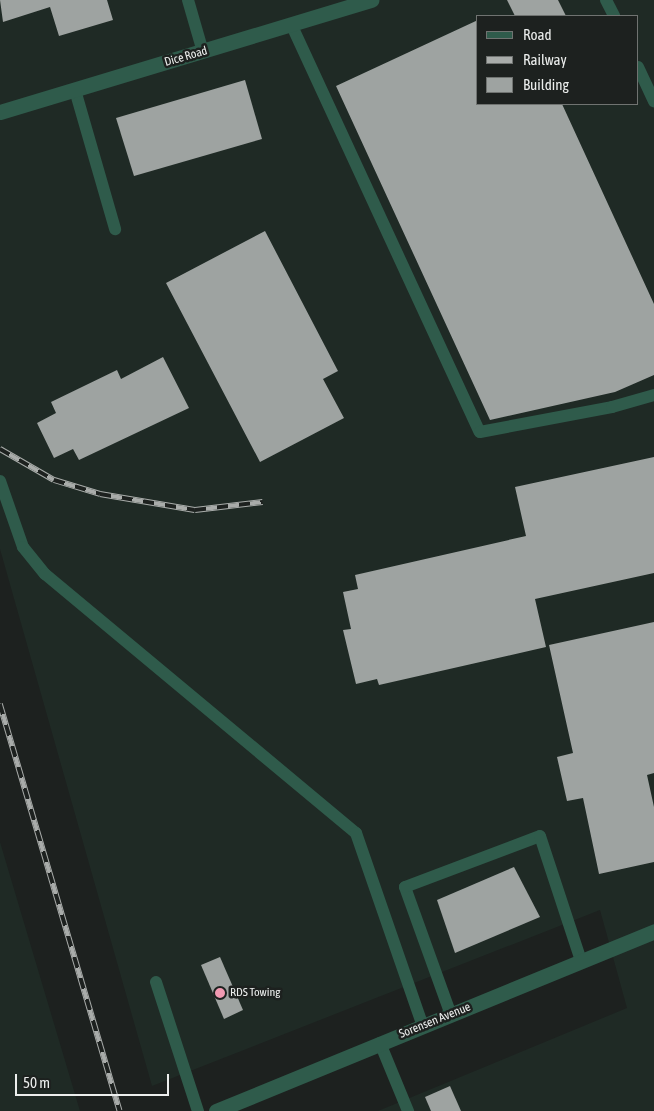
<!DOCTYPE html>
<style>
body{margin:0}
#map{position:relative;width:654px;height:1111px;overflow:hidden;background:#1d211f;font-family:"Asap Condensed",sans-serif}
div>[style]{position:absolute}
.built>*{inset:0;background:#1f2a25}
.building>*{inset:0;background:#9ea3a1}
.service>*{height:12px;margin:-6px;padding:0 6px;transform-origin:6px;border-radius:6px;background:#2f5b4b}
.minor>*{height:15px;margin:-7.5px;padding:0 7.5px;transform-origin:7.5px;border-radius:7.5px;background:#2f5b4b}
.tertiary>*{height:15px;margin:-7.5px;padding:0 7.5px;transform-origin:7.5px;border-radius:7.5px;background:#2f5b4b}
.rail>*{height:5.5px;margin-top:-2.75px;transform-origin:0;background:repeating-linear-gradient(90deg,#1d211f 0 11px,#a9acaa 0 22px);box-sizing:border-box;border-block:1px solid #a9acaa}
.dots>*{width:14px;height:14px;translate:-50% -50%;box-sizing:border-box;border:2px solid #1d211f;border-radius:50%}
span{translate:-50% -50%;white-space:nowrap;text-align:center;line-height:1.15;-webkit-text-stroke:5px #1d211f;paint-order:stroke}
.street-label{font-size:12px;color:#eceeed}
.poi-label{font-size:12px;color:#eceeed}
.left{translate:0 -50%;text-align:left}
.legend{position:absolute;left:476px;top:15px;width:162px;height:90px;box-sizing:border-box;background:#1d211f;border:1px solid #707371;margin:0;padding:6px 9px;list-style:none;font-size:15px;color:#eceeed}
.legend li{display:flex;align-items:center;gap:10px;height:25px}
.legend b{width:25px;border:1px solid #707371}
.scale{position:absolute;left:15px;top:1074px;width:154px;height:22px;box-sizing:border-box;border:2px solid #eceeed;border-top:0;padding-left:6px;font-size:15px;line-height:18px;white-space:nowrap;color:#eceeed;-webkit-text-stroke:4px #1d211f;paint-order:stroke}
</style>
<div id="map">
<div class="built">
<i style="clip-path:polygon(evenodd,0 0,654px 0,654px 1111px,378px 1111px,627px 1008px,600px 910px,152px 1086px,0 549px,0 0,478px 16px,638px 16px,638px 104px,478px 104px,478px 16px)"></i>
<i style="clip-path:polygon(0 842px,80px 1111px,0 1111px)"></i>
</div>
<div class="building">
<i style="clip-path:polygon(0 0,107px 0,113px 20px,59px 36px,50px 7px,3px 22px)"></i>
<i style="clip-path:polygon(507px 0,558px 0,566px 16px,515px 16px)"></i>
<i style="clip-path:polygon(478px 20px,478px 104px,562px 104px,654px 304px,654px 375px,615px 392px,490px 420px,336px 86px)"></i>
<i style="clip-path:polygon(245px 80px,262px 139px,134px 176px,116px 118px)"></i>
<i style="clip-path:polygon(265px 231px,338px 371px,323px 379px,344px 418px,260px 462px,166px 283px)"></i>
<i style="clip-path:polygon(163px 357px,189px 408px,79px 460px,73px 449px,54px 458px,37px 423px,56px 413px,51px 402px,117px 370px,121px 379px)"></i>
<i style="clip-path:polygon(654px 457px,654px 573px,535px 599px,546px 647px,379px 685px,377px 679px,356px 684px,343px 630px,351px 629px,343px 592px,358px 589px,355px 575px,526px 536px,515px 487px)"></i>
<i style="clip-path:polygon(654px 622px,654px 773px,647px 775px,654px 807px,654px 862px,599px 874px,583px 798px,567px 801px,557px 757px,573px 753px,549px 645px)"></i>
<i style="clip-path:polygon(514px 867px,540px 917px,455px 953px,437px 900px)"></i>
<i style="clip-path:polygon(220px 957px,243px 1010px,224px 1019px,201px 965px)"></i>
<i style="clip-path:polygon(450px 1086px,461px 1111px,431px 1111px,425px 1097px)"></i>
</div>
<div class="service">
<i style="left:188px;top:0;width:54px;rotate:73.9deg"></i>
<i style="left:606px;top:0;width:18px;rotate:63deg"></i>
<i style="left:292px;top:26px;width:447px;rotate:65.2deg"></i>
<i style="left:480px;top:432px;width:134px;rotate:-10.7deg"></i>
<i style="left:612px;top:407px;width:44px;rotate:-15.9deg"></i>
<i style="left:638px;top:67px;width:38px;rotate:65deg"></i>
<i style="left:75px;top:90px;width:145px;rotate:73.9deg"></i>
<i style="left:0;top:481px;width:70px;rotate:70.8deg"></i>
<i style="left:23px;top:547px;width:35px;rotate:51deg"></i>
<i style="left:45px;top:574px;width:405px;rotate:39.8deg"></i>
<i style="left:356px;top:833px;width:204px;rotate:70.9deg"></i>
<i style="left:156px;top:982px;width:136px;rotate:72deg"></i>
<i style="left:451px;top:1015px;width:136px;rotate:-109.8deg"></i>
<i style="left:405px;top:887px;width:144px;rotate:-20.7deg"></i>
<i style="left:540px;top:836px;width:132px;rotate:71.8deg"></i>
<i style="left:380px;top:1043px;width:74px;rotate:67.6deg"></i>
</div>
<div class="minor">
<i style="left:0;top:112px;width:388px;rotate:-16.8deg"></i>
</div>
<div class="tertiary">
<i style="left:216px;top:1111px;width:474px;rotate:-22.3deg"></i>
</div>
<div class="rail">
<i style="left:0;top:449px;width:62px;rotate:29.9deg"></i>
<i style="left:54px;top:480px;width:48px;rotate:16.9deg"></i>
<i style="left:100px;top:494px;width:96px;rotate:9.6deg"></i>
<i style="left:195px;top:510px;width:68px;rotate:-6.7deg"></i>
<i style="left:0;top:704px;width:424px;rotate:73.6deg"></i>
</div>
<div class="dots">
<i style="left:220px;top:993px;background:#f19ab2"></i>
</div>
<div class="street-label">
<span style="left:186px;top:57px;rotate:-16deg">Dice Road</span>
<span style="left:435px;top:1021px;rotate:-22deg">Sorensen Avenue</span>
</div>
<div class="poi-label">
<span class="left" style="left:230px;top:993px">RDS Towing</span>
</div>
<ul class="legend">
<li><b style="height:6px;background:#2f5b4b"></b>Road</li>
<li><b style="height:6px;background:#a9acaa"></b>Railway</li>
<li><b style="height:14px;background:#9ea3a1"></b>Building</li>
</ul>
<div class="scale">50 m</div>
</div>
